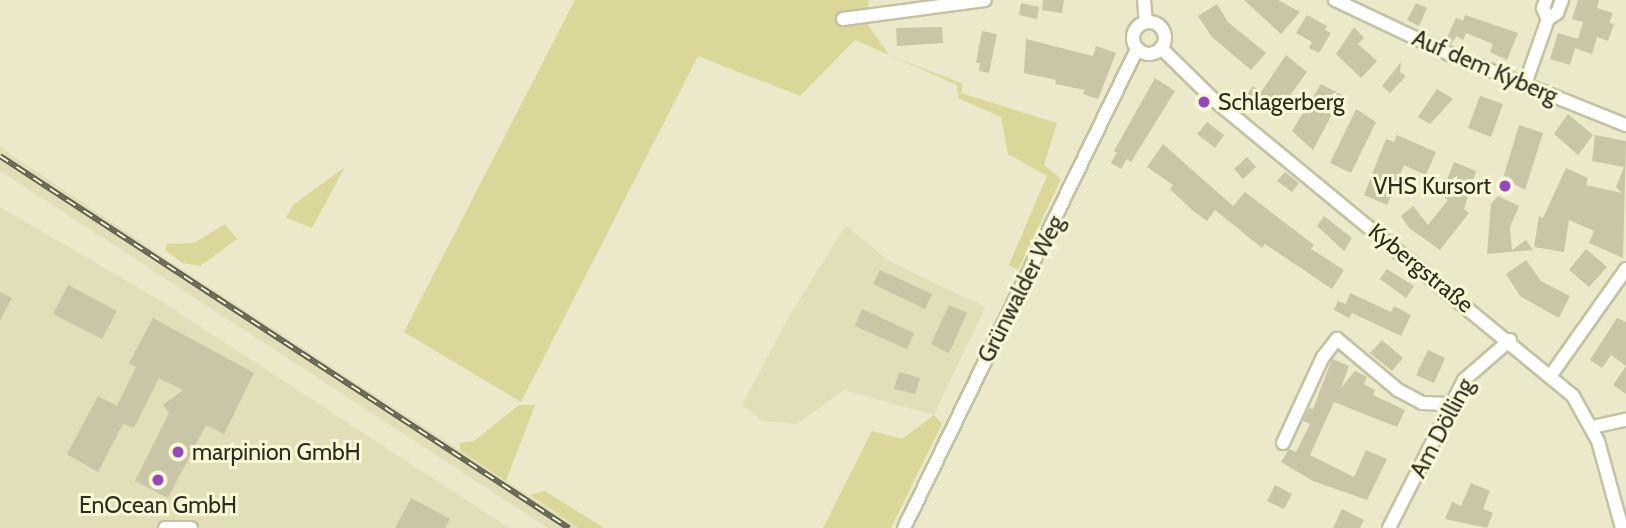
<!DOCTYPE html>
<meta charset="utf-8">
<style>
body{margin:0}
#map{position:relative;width:1626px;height:528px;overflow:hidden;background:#ebe9c9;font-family:Cabin,sans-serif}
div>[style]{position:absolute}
.built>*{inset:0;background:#e1deb8}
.green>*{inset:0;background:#dbd799}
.building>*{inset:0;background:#c8c6a7}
.roads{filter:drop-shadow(2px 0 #c3c2a2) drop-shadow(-2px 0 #c3c2a2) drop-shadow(0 2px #c3c2a2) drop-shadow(0 -2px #c3c2a2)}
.street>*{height:12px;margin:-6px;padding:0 6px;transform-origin:6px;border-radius:6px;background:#fff}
.street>.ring{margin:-6px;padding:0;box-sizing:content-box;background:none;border:12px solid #fff;border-radius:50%}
.rail>*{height:6px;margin-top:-3px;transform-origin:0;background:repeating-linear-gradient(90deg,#f8f7d6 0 10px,#62614f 0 20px);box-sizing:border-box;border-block:2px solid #62614f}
.dots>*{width:19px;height:19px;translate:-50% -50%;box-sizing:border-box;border:4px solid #f8f7d6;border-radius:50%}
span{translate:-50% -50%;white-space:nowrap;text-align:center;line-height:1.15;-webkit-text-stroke:6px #f8f7d6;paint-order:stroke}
.street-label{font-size:23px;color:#2c2c1f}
.poi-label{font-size:23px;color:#2c2c1f}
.left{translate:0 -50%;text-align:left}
.right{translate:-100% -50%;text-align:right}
</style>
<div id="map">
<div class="built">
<i style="clip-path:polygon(0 147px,180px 268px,579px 528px,548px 528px,5px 174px,0 171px)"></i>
<i style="clip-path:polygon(0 207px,161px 301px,509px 528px,0 528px)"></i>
<i style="clip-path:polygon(846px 225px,887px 260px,985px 307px,934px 415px,844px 390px,797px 424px,762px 421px,742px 405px,787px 320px)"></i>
</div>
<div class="green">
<i style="clip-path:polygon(575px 0,869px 0,866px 22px,889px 55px,963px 84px,961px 93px,1057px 123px,1044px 165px,1061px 179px,1018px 270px,1009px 265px,1047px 176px,1008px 154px,1001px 117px,958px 98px,957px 85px,855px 40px,800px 96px,698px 56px,521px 402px,404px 332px)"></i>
<i style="clip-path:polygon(345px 167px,312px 228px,286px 218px,293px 205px)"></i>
<i style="clip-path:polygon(225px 224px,237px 239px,200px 266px,183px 263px,166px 251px,166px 244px,194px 243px)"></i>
<i style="clip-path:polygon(519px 405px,535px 405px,506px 481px,460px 450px,460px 443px,474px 441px)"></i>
<i style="clip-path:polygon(934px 415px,942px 424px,891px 528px,823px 528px,872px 431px,902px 439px)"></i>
<i style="clip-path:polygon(545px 491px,604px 528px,579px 528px,530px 495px)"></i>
</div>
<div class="building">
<i style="clip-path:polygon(1043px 0,1064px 0,1062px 13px,1042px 10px)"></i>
<i style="clip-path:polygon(1244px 0,1278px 0,1300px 12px,1281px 34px)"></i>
<i style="clip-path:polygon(1578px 0,1599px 0,1597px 8px,1613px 13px,1609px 23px,1614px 24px,1608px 41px,1597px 37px,1592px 54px,1575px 48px,1570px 65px,1550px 59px,1558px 33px,1578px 39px,1583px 22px,1572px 19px)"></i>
<i style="clip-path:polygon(1021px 3px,1039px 7px,1037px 19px,1019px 15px)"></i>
<i style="clip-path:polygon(1416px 3px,1427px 8px,1419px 26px,1407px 20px)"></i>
<i style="clip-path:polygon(1217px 4px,1228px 22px,1266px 53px,1251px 70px,1212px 37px,1198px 16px)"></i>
<i style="clip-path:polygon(1307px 15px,1327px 26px,1325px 30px,1331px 33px,1319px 53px,1309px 48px,1312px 42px,1296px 33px)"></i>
<i style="clip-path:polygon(1465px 15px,1518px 33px,1507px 60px,1490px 52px,1493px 44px,1466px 33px,1463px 40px,1457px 36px,1450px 45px,1445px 42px,1456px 18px,1463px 21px)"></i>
<i style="clip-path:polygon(942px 27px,943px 43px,897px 46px,896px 28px)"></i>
<i style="clip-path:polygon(1354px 27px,1364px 38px,1358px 44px,1377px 61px,1361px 78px,1336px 54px)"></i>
<i style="clip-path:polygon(982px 31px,997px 34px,989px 73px,979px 71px,980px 63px,976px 63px)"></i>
<i style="clip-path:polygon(1026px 39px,1093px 56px,1096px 46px,1116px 53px,1098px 99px,1083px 94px,1085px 90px,1055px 84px,1056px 80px,1024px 73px)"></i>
<i style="clip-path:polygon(1286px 55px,1307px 72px,1275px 116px,1246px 95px,1253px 86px,1261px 92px)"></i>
<i style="clip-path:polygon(1401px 62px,1400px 72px,1406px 76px,1390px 93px,1382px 86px)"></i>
<i style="clip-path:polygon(1155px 78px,1175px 91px,1131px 162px,1127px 159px,1121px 169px,1111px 163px,1117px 153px,1114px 151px)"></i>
<i style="clip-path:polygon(1321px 84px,1342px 95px,1313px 150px,1292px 131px)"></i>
<i style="clip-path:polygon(1437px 89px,1453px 99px,1430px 124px,1418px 117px)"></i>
<i style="clip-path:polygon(1480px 96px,1503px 104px,1491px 137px,1468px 128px)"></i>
<i style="clip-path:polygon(1356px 109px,1376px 122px,1351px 173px,1330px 163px)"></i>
<i style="clip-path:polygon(1568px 114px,1593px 135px,1578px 155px,1554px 134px)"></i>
<i style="clip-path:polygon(1207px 122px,1224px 135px,1215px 148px,1197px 134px)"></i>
<i style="clip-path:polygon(1519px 125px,1543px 133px,1525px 190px,1503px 178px)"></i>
<i style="clip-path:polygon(1397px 135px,1436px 152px,1426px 175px,1404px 165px,1387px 205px,1364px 195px,1386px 139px,1394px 142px)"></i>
<i style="clip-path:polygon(1595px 135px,1626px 141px,1623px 258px,1589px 243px,1594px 231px,1569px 220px,1564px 252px,1534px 247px,1539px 216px,1543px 218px,1566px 168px,1588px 178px,1586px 185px,1622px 193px,1616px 187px,1624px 167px,1592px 161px)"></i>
<i style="clip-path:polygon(1163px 144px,1233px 206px,1245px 192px,1314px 245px,1311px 249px,1344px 270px,1332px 289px,1265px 244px,1262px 248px,1215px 210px,1207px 221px,1191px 209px,1170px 189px,1173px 185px,1147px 167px)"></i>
<i style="clip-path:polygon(1247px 157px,1256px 167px,1243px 179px,1234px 169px)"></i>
<i style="clip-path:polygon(1454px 162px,1476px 171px,1464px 209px,1469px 213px,1440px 250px,1409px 228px,1401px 216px,1413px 206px,1428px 225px,1448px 200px,1441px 195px)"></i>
<i style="clip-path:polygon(1285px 172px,1299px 183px,1292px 192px,1277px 181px)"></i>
<i style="clip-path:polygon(1498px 196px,1519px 206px,1510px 227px,1512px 250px,1526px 240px,1533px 250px,1487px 254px,1491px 204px)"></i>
<i style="clip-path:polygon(1324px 216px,1352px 238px,1344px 251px,1317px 226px)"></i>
<i style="clip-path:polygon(1586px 249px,1607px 267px,1589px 287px,1569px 270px)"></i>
<i style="clip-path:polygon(1526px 260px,1541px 281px,1570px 296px,1559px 318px,1520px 296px,1506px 274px)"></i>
<i style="clip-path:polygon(1387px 269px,1414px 286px,1406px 298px,1380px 279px)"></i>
<i style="clip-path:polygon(880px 270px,932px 294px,925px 309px,873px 284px)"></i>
<i style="clip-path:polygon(68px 285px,117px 311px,102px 339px,53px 314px)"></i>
<i style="clip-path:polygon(0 292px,12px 298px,0 321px)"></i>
<i style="clip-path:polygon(1350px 293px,1391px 312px,1394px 306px,1411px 315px,1401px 336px,1352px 313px,1349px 318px,1334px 310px,1338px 301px,1346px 304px)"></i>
<i style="clip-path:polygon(949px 305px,967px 313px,949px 353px,931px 344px)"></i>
<i style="clip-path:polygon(862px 309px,914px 333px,907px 349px,855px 326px)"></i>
<i style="clip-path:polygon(153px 318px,254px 373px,224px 434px,206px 425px,168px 498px,135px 481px,169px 413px,163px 405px,183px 390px,159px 378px,134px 428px,123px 424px,98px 472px,67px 454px,98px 396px,117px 406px,136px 367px,129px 363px)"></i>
<i style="clip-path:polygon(1617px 318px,1626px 322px,1626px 394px,1613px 385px,1626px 366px,1611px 355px,1602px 368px,1590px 360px)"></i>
<i style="clip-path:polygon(1382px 340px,1403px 358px,1392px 371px,1370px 353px)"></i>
<i style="clip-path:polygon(1428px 350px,1445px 358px,1434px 383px,1416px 375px)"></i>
<i style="clip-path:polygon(1332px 359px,1349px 366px,1341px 388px,1355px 371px,1367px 377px,1364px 384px,1375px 390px,1373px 395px,1405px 410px,1397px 427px,1334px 402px,1310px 455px,1354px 477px,1366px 450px,1387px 459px,1367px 500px,1313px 481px,1281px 462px,1289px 449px,1296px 452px,1310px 424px,1303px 421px,1309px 408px,1313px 409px)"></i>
<i style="clip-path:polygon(899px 372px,920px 378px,915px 394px,894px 389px)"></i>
<i style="clip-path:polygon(1471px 483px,1490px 491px,1483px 509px,1493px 513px,1487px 528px,1445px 519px,1452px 502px,1461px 506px)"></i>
<i style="clip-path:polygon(1275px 485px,1292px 494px,1284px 509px,1267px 501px)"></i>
<i style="clip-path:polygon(411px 498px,450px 519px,445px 528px,395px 528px)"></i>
<i style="clip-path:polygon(1342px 509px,1364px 520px,1360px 528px,1333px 528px)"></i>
</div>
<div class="roads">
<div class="street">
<i style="left:1144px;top:0;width:22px;rotate:85deg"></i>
<i style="left:1335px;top:0;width:126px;rotate:25.3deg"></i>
<i style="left:1449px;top:54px;width:191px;rotate:21.9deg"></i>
<i style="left:1546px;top:0;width:9px;rotate:111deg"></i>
<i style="left:1543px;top:8px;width:12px;rotate:66deg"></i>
<i style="left:1548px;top:19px;width:11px;rotate:-34deg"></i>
<i style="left:1557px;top:13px;width:14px;rotate:-69deg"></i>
<i style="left:843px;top:19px;width:143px;rotate:-7.6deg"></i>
<i class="ring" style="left:1133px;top:22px;width:20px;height:20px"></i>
<i style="left:1161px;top:48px;width:74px;rotate:44.5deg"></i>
<i style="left:1214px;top:100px;width:465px;rotate:39.5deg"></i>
<i style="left:1573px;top:396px;width:51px;rotate:60.9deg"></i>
<i style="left:1598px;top:441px;width:90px;rotate:74.6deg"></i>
<i style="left:1525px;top:84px;width:69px;rotate:-70.5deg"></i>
<i style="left:1551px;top:375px;width:130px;rotate:-54.7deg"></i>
<i style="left:1592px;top:427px;width:35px;rotate:-12deg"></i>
<i style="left:1283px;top:443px;width:95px;rotate:-65.1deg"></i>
<i style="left:1323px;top:357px;width:23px;rotate:-52deg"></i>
<i style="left:1337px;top:339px;width:80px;rotate:39.9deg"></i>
<i style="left:1398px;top:390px;width:27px;rotate:28deg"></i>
<i style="left:1422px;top:403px;width:27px;rotate:2deg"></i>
<i style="left:165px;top:528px;width:26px"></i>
<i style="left:904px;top:528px;width:533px;rotate:-64.06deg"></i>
<i style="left:1389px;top:528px;width:166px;rotate:-63.1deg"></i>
<i style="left:1464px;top:380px;width:61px;rotate:-41deg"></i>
</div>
</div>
<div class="rail">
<i style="left:0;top:156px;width:680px;rotate:33.18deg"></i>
</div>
<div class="dots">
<i style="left:1204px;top:102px;background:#9748b8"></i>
<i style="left:1505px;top:186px;background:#9748b8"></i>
<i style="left:178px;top:452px;background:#9748b8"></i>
<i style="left:158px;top:480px;background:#9748b8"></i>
</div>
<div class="street-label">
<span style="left:1485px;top:67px;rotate:23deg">Auf dem Kyberg</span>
<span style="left:1421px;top:268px;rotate:39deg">Kybergstraße</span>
<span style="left:1021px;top:289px;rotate:-63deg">Grünwalder Weg</span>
<span style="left:1442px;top:428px;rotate:-62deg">Am Dölling</span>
</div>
<div class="poi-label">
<span class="left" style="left:1218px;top:102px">Schlagerberg</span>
<span class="right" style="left:1491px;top:186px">VHS Kursort</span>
<span class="left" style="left:192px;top:452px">marpinion GmbH</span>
<span style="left:158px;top:505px">EnOcean GmbH</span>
</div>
</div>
